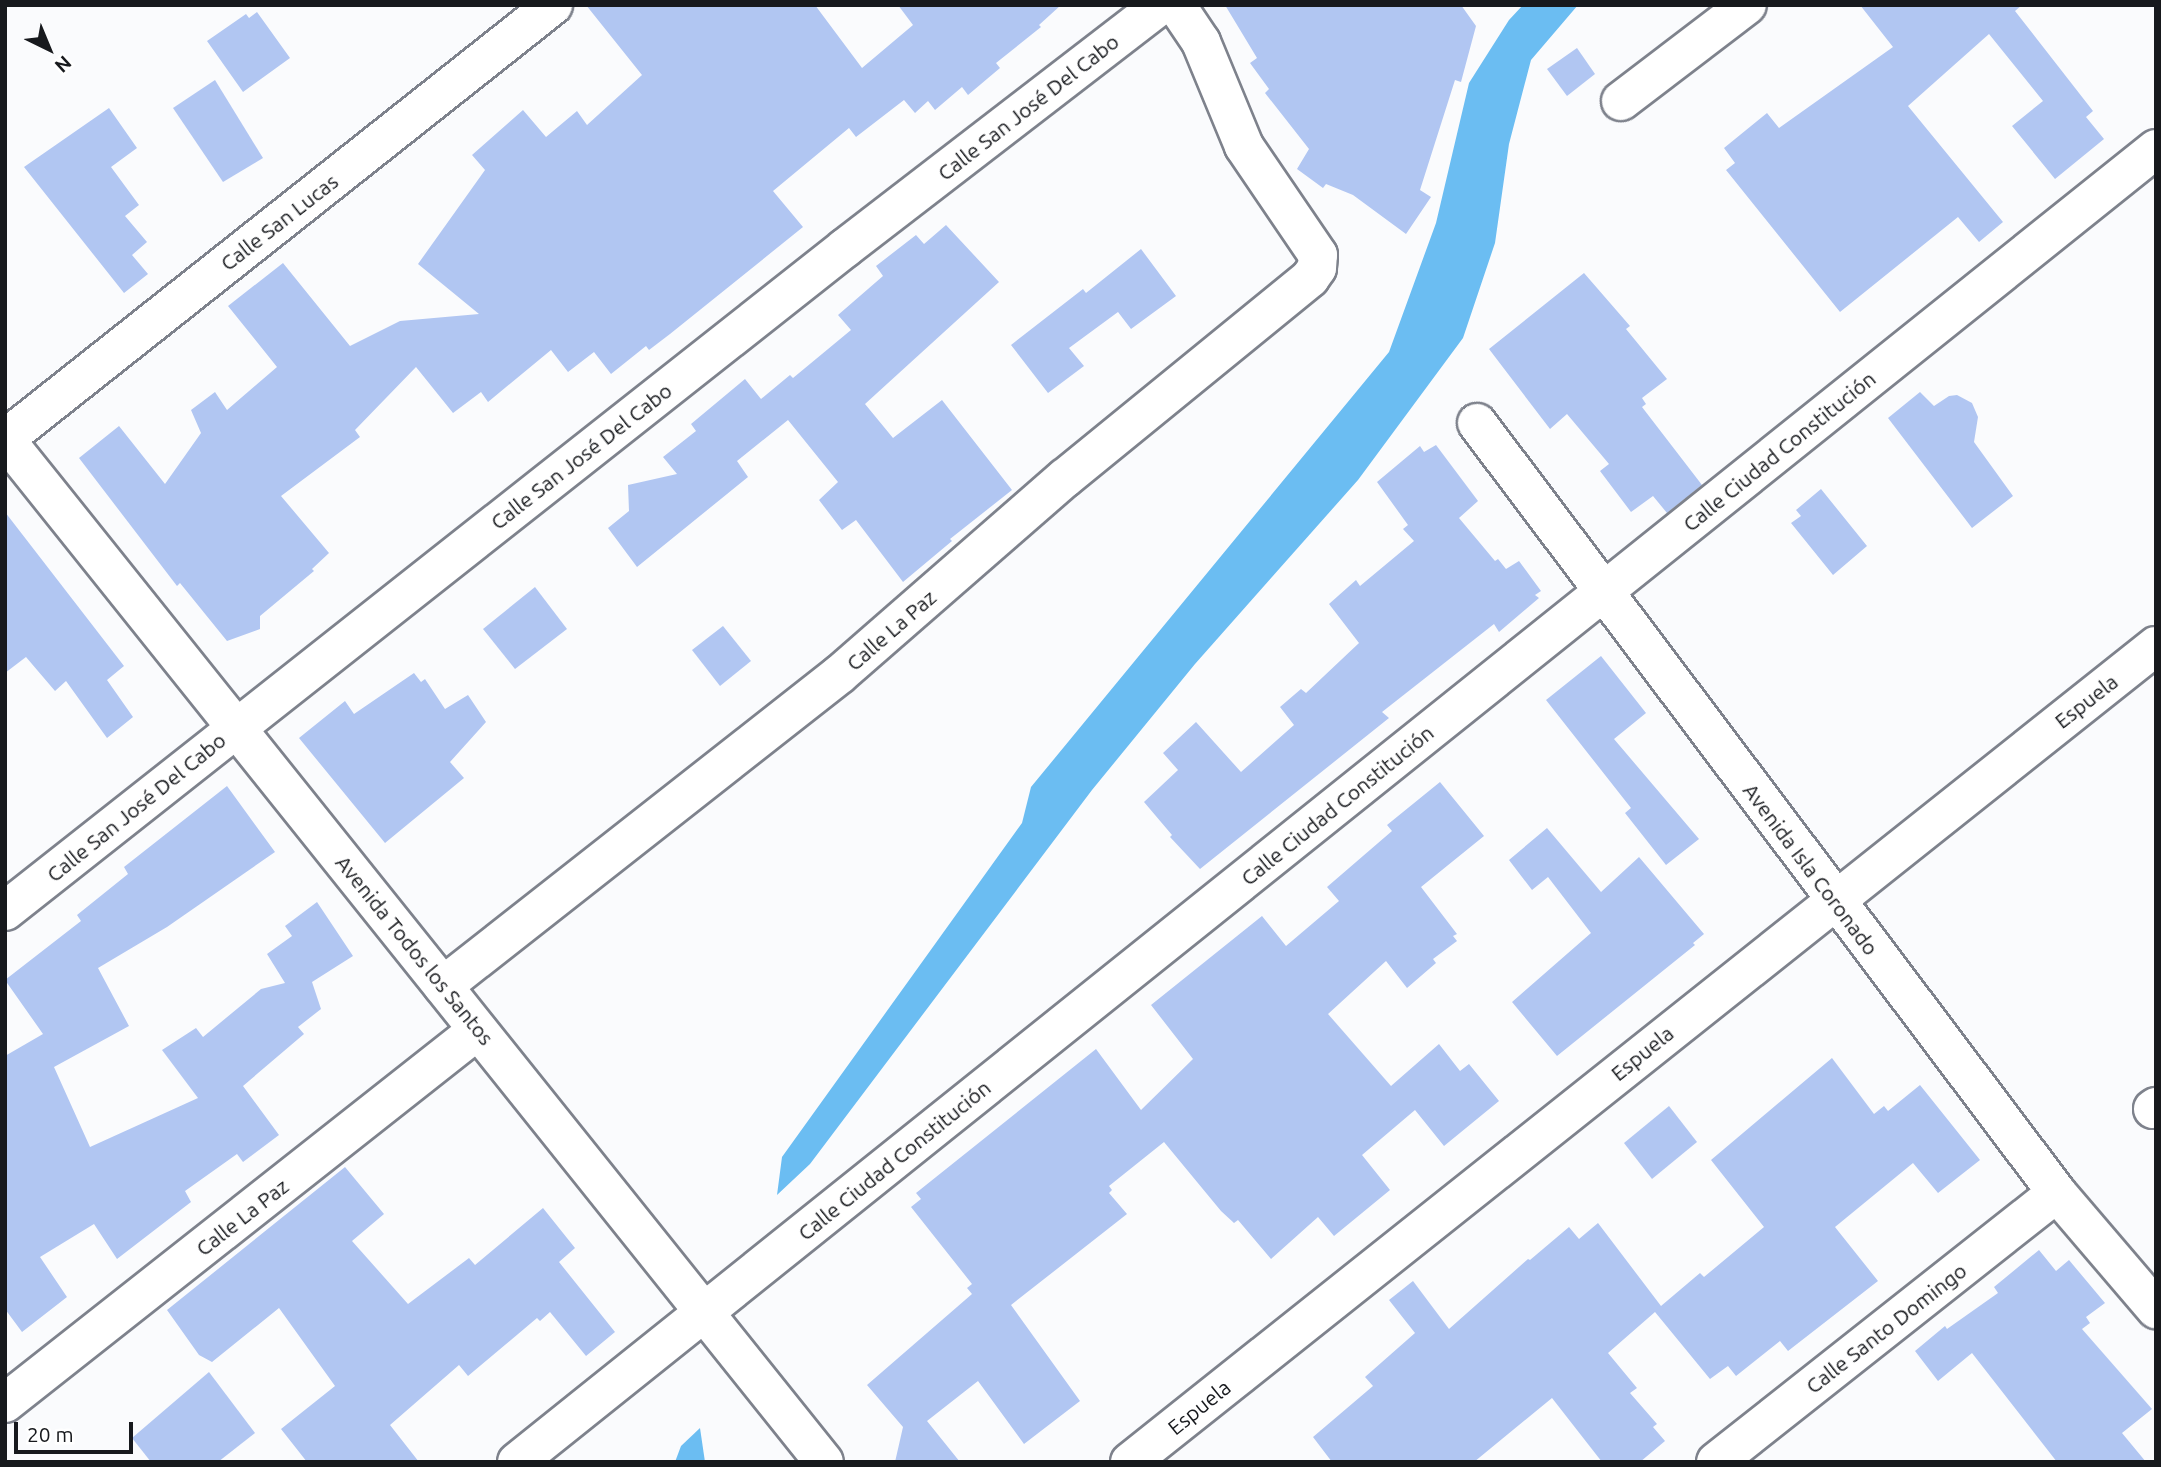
<!DOCTYPE html>
<meta charset="utf-8">
<style>
body{margin:0}
#map{position:relative;width:2161px;height:1467px;overflow:hidden;background:#fafbfd;font-family:Ubuntu,sans-serif}
div>[style]{position:absolute}
.water>*{inset:0;background:#6bbdf2}
.building>*{inset:0;background:#b1c6f2}
.roads{filter:drop-shadow(2px 0 #7e828c) drop-shadow(-2px 0 #7e828c) drop-shadow(0 2px #7e828c) drop-shadow(0 -2px #7e828c)}
.minor>*{height:38px;margin:-19px;padding:0 19px;transform-origin:19px;border-radius:19px;background:#fff}
.tertiary>*{height:38px;margin:-19px;padding:0 19px;transform-origin:19px;border-radius:19px;background:#fff}
span{translate:-50% -50%;white-space:nowrap;text-align:center;line-height:1.15;-webkit-text-stroke:5px #fff;paint-order:stroke}
.street-label{font-size:21px;color:#17191d}
.frame{position:absolute;inset:0;border:7px solid #17191d;pointer-events:none}
.north{position:absolute;left:14px;top:14px;width:70px;height:70px;-webkit-text-stroke:5px #fff;paint-order:stroke;rotate:137deg;font-size:19px;font-weight:700;line-height:28px;text-align:center;color:#17191d}
.north::after{content:'';display:block;margin:auto;width:24px;height:32px;background:#17191d;clip-path:polygon(50% 0,100% 100%,50% 72%,0 100%)}
.scale{position:absolute;left:14px;top:1422px;width:119px;height:32px;box-sizing:border-box;border:4px solid #17191d;border-top:0;padding-left:9px;font-size:21px;line-height:24px;white-space:nowrap;color:#17191d;-webkit-text-stroke:5px #fff;paint-order:stroke}
</style>
<div id="map">
<div class="water">
<i style="clip-path:polygon(1523px 5px,1578px 5px,1531px 60px,1509px 144px,1495px 243px,1463px 338px,1358px 480px,1195px 664px,1092px 790px,810px 1164px,777px 1195px,782px 1157px,1022px 823px,1031px 787px,1389px 352px,1436px 223px,1469px 83px,1509px 20px)"></i>
<i style="clip-path:polygon(700px 1428px,705px 1462px,675px 1462px,681px 1446px)"></i>
</div>
<div class="building">
<i style="clip-path:polygon(586px 5px,815px 5px,862px 68px,913px 25px,898px 5px,1061px 5px,1039px 25px,1041px 27px,996px 63px,1000px 68px,968px 95px,962px 87px,935px 110px,928px 101px,915px 113px,904px 100px,856px 137px,849px 128px,773px 191px,803px 227px,670px 334px,649px 350px,646px 346px,611px 374px,594px 352px,568px 372px,551px 350px,488px 402px,481px 392px,453px 413px,416px 367px,355px 430px,360px 437px,281px 496px,329px 553px,312px 569px,314px 571px,260px 616px,260px 629px,227px 641px,180px 583px,177px 586px,79px 458px,119px 426px,165px 484px,201px 433px,191px 410px,215px 392px,227px 410px,277px 367px,228px 306px,283px 263px,350px 346px,400px 321px,479px 314px,418px 264px,485px 170px,472px 155px,523px 110px,546px 137px,577px 111px,587px 125px,642px 75px)"></i>
<i style="clip-path:polygon(1225px 5px,1461px 5px,1476px 26px,1461px 82px,1455px 80px,1420px 190px,1431px 197px,1406px 234px,1353px 195px,1326px 184px,1323px 188px,1297px 169px,1309px 149px,1265px 93px,1269px 89px,1250px 63px,1257px 58px)"></i>
<i style="clip-path:polygon(1860px 5px,2022px 5px,2015px 11px,2093px 111px,2086px 117px,2104px 139px,2055px 179px,2012px 126px,2043px 101px,1989px 34px,1908px 106px,2003px 222px,1979px 242px,1958px 217px,1840px 312px,1726px 170px,1735px 163px,1724px 148px,1767px 113px,1779px 128px,1893px 47px)"></i>
<i style="clip-path:polygon(257px 12px,290px 58px,243px 92px,207px 41px,246px 14px,249px 18px)"></i>
<i style="clip-path:polygon(1577px 48px,1595px 74px,1567px 96px,1547px 69px)"></i>
<i style="clip-path:polygon(215px 80px,263px 158px,223px 182px,173px 108px)"></i>
<i style="clip-path:polygon(109px 108px,137px 148px,111px 167px,139px 205px,125px 216px,147px 242px,132px 255px,148px 274px,124px 293px,24px 167px)"></i>
<i style="clip-path:polygon(946px 225px,999px 282px,865px 404px,893px 438px,942px 400px,1012px 490px,950px 539px,952px 541px,903px 582px,856px 520px,842px 530px,819px 500px,838px 482px,788px 420px,737px 461px,748px 477px,637px 567px,608px 528px,629px 511px,628px 485px,677px 474px,663px 457px,696px 431px,691px 424px,745px 379px,761px 399px,790px 375px,793px 378px,851px 330px,838px 315px,883px 276px,876px 266px,916px 235px,924px 244px)"></i>
<i style="clip-path:polygon(1141px 249px,1176px 296px,1131px 329px,1118px 312px,1069px 348px,1084px 366px,1048px 393px,1011px 345px,1083px 289px,1086px 293px)"></i>
<i style="clip-path:polygon(1584px 273px,1630px 326px,1626px 329px,1667px 379px,1642px 398px,1646px 404px,1642px 407px,1702px 485px,1667px 513px,1653px 496px,1631px 512px,1600px 471px,1609px 464px,1567px 414px,1550px 429px,1489px 349px)"></i>
<i style="clip-path:polygon(1920px 392px,1934px 406px,1949px 396px,1957px 395px,1972px 403px,1978px 417px,1974px 442px,2013px 496px,1972px 528px,1888px 418px)"></i>
<i style="clip-path:polygon(1436px 445px,1478px 501px,1459px 518px,1495px 561px,1498px 559px,1506px 569px,1519px 561px,1541px 591px,1535px 595px,1539px 598px,1499px 632px,1494px 624px,1382px 712px,1389px 718px,1200px 869px,1170px 837px,1172px 835px,1144px 802px,1178px 770px,1163px 753px,1196px 722px,1241px 772px,1294px 725px,1280px 707px,1301px 689px,1306px 693px,1359px 643px,1329px 604px,1356px 580px,1360px 586px,1414px 541px,1403px 529px,1408px 525px,1377px 482px,1420px 446px,1424px 452px)"></i>
<i style="clip-path:polygon(1821px 489px,1867px 546px,1833px 575px,1791px 523px,1801px 516px,1796px 510px)"></i>
<i style="clip-path:polygon(5px 512px,124px 666px,107px 680px,133px 717px,107px 738px,66px 681px,55px 691px,26px 657px,5px 673px)"></i>
<i style="clip-path:polygon(535px 587px,567px 629px,515px 669px,483px 629px)"></i>
<i style="clip-path:polygon(723px 626px,751px 661px,720px 686px,692px 650px)"></i>
<i style="clip-path:polygon(1601px 656px,1646px 713px,1614px 739px,1699px 839px,1666px 865px,1625px 813px,1631px 808px,1546px 700px)"></i>
<i style="clip-path:polygon(414px 673px,421px 682px,425px 679px,445px 709px,468px 695px,486px 722px,450px 762px,464px 778px,385px 843px,299px 738px,345px 701px,354px 714px)"></i>
<i style="clip-path:polygon(1440px 782px,1484px 836px,1421px 887px,1457px 934px,1453px 936px,1457px 941px,1433px 959px,1436px 963px,1407px 988px,1386px 961px,1328px 1014px,1391px 1086px,1439px 1044px,1460px 1071px,1469px 1064px,1499px 1101px,1444px 1146px,1415px 1110px,1362px 1155px,1390px 1190px,1334px 1236px,1318px 1217px,1271px 1259px,1238px 1220px,1234px 1223px,1221px 1211px,1164px 1142px,1109px 1186px,1112px 1190px,1109px 1193px,1127px 1214px,1011px 1305px,1080px 1401px,1024px 1444px,978px 1381px,927px 1421px,960px 1462px,895px 1462px,903px 1427px,867px 1385px,972px 1294px,967px 1288px,972px 1284px,911px 1207px,921px 1199px,916px 1193px,1096px 1049px,1141px 1110px,1193px 1059px,1151px 1005px,1262px 916px,1286px 946px,1339px 901px,1327px 887px,1392px 831px,1387px 825px)"></i>
<i style="clip-path:polygon(227px 786px,275px 852px,167px 927px,98px 968px,129px 1026px,54px 1067px,90px 1147px,198px 1098px,162px 1050px,196px 1028px,203px 1037px,261px 989px,285px 983px,267px 954px,292px 936px,285px 926px,317px 902px,353px 956px,312px 982px,321px 1009px,298px 1027px,304px 1034px,243px 1086px,279px 1135px,243px 1162px,237px 1154px,185px 1191px,191px 1202px,117px 1259px,94px 1224px,40px 1257px,67px 1297px,22px 1332px,5px 1309px,5px 1056px,43px 1034px,5px 980px,81px 921px,77px 915px,128px 874px,124px 867px)"></i>
<i style="clip-path:polygon(1547px 828px,1601px 892px,1639px 857px,1704px 934px,1693px 943px,1695px 945px,1557px 1056px,1512px 1002px,1591px 933px,1548px 877px,1532px 890px,1509px 860px)"></i>
<i style="clip-path:polygon(1832px 1058px,1874px 1114px,1884px 1106px,1888px 1111px,1920px 1085px,1980px 1160px,1938px 1193px,1913px 1163px,1835px 1227px,1878px 1281px,1788px 1351px,1780px 1341px,1736px 1376px,1728px 1366px,1710px 1379px,1655px 1312px,1608px 1353px,1637px 1388px,1630px 1393px,1657px 1424px,1653px 1427px,1665px 1441px,1640px 1462px,1602px 1462px,1552px 1398px,1474px 1462px,1332px 1462px,1313px 1437px,1373px 1386px,1365px 1377px,1415px 1333px,1389px 1300px,1413px 1281px,1449px 1329px,1528px 1259px,1530px 1260px,1569px 1227px,1579px 1239px,1598px 1223px,1661px 1306px,1700px 1273px,1704px 1277px,1764px 1227px,1711px 1160px)"></i>
<i style="clip-path:polygon(1669px 1106px,1697px 1142px,1652px 1179px,1624px 1143px)"></i>
<i style="clip-path:polygon(345px 1167px,384px 1214px,352px 1241px,408px 1304px,469px 1258px,475px 1265px,543px 1208px,575px 1248px,559px 1262px,615px 1332px,586px 1356px,550px 1312px,540px 1321px,537px 1318px,468px 1376px,459px 1365px,390px 1425px,419px 1462px,307px 1462px,281px 1429px,335px 1386px,279px 1308px,212px 1362px,199px 1355px,167px 1310px)"></i>
<i style="clip-path:polygon(2039px 1250px,2056px 1271px,2069px 1260px,2105px 1303px,2086px 1317px,2090px 1323px,2082px 1329px,2152px 1409px,2122px 1433px,2146px 1462px,2057px 1462px,1972px 1353px,1938px 1381px,1915px 1351px,1945px 1326px,1947px 1329px,1998px 1293px,1994px 1287px)"></i>
<i style="clip-path:polygon(209px 1372px,255px 1433px,218px 1462px,151px 1462px,132px 1438px)"></i>
</div>
<div class="roads">
<div class="minor">
<i style="left:553px;top:5px;width:699px;rotate:141.62deg"></i>
<i style="left:5px;top:439px;width:1310px;rotate:51.32deg"></i>
<i style="left:1621px;top:101px;width:158px;rotate:-37.3deg"></i>
<i style="left:1477px;top:423px;width:964px;rotate:53.01deg"></i>
<i style="left:2057px;top:1193px;width:153px;rotate:49.5deg"></i>
<i style="left:5px;top:911px;width:1070px;rotate:-38.28deg"></i>
<i style="left:845px;top:248px;width:399px;rotate:-37.6deg"></i>
<i style="left:443px;top:986px;width:505px;rotate:-38.16deg"></i>
<i style="left:840px;top:674px;width:298px;rotate:-41.1deg"></i>
<i style="left:1065px;top:478px;width:316px;rotate:-39.2deg"></i>
<i style="left:1310px;top:278px;width:12px;rotate:-55deg"></i>
<i style="left:1317px;top:268px;width:13px;rotate:-86deg"></i>
<i style="left:1318px;top:255px;width:132px;rotate:-124.2deg"></i>
<i style="left:1244px;top:146px;width:113px;rotate:-112.5deg"></i>
<i style="left:1201px;top:42px;width:45px;rotate:-124deg"></i>
<i style="left:2153px;top:1109px;width:4px;rotate:-34deg"></i>
<i style="left:5px;top:1403px;width:602px;rotate:-38.26deg"></i>
<i style="left:1130px;top:1462px;width:1311px;rotate:-38.5deg"></i>
<i style="left:1716px;top:1462px;width:434px;rotate:-38.3deg"></i>
</div>
<div class="tertiary">
<i style="left:517px;top:1462px;width:2100px;rotate:-38.7deg"></i>
</div>
</div>
<div class="street-label">
<span style="left:1028px;top:107px;rotate:-38deg">Calle San José Del Cabo</span>
<span style="left:279px;top:222px;rotate:-38deg">Calle San Lucas</span>
<span style="left:1779px;top:451px;rotate:-39deg">Calle Ciudad Constitución</span>
<span style="left:581px;top:456px;rotate:-38deg">Calle San José Del Cabo</span>
<span style="left:891px;top:630px;rotate:-41deg">Calle La Paz</span>
<span style="left:2086px;top:701px;rotate:-38deg">Espuela</span>
<span style="left:1337px;top:805px;rotate:-39deg">Calle Ciudad Constitución</span>
<span style="left:136px;top:807px;rotate:-39deg">Calle San José Del Cabo</span>
<span style="left:1811px;top:869px;rotate:53deg">Avenida Isla Coronado</span>
<span style="left:415px;top:950px;rotate:51deg">Avenida Todos los Santos</span>
<span style="left:1642px;top:1053px;rotate:-39deg">Espuela</span>
<span style="left:894px;top:1160px;rotate:-39deg">Calle Ciudad Constitución</span>
<span style="left:242px;top:1217px;rotate:-38deg">Calle La Paz</span>
<span style="left:1886px;top:1328px;rotate:-38deg">Calle Santo Domingo</span>
<span style="left:1199px;top:1407px;rotate:-39deg">Espuela</span>
</div>
<div class="frame"></div>
<div class="north">N</div>
<div class="scale">20 m</div>
</div>
